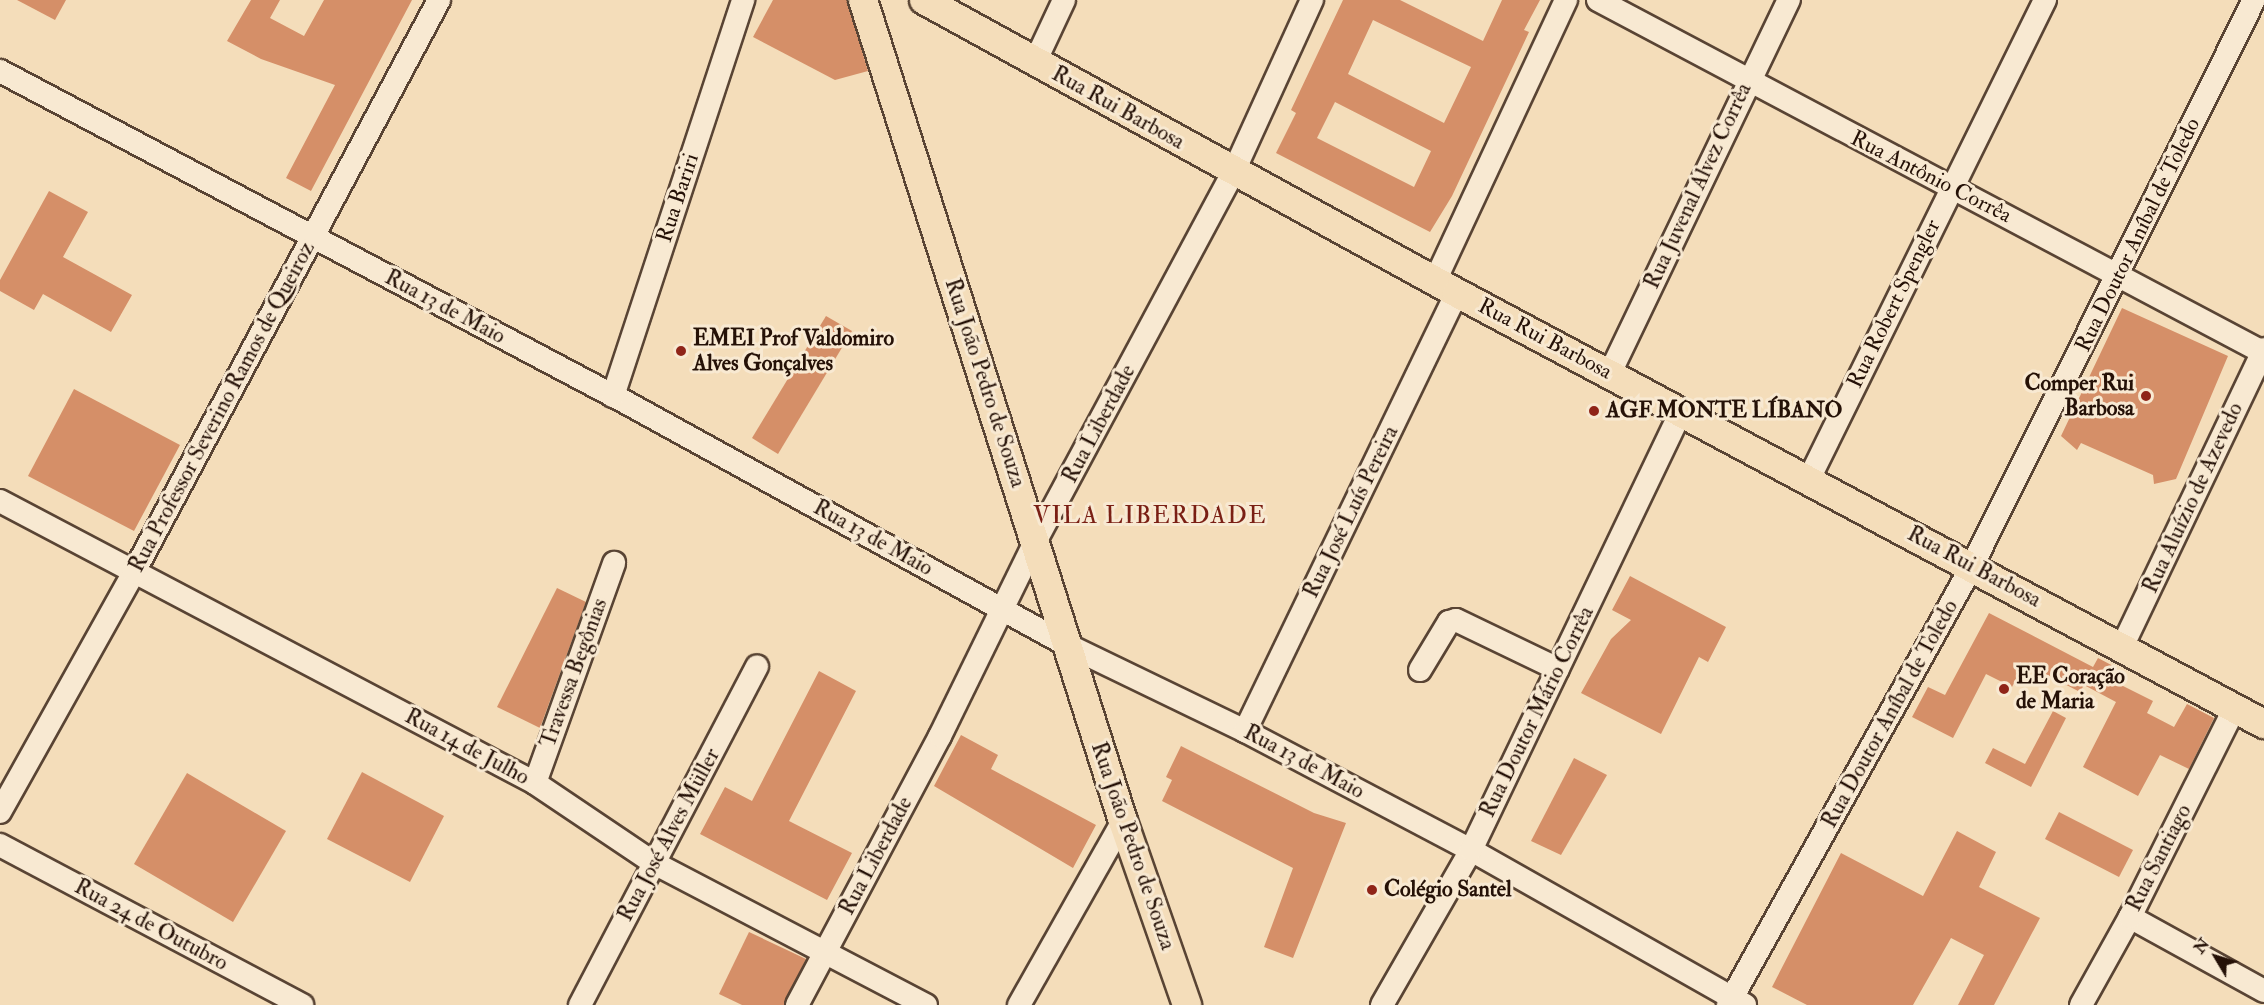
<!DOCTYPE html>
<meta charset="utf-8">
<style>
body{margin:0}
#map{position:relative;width:2264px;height:1005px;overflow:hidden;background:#f4ddba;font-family:"IM FELL Double Pica",serif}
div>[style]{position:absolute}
.building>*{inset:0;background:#d58f68}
.roads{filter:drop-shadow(2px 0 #594434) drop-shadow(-2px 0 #594434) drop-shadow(0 2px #594434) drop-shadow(0 -2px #594434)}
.minor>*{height:22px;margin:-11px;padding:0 11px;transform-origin:11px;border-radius:11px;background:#f8e9d2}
.major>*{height:28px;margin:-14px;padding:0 14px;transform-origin:14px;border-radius:14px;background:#f4ddba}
.dots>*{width:16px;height:16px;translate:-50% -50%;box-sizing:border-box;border:3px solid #f8e9d2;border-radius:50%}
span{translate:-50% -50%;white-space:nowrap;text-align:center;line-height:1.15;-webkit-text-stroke:6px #f8e9d2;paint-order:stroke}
.street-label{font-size:22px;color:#251107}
.poi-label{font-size:22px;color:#251107;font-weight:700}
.left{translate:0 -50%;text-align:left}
.right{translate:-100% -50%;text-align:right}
.neighbourhood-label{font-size:24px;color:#7a1f14;letter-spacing:1.5px}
.north{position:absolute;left:2186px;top:927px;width:60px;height:60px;-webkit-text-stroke:4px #f8e9d2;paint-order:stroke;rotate:308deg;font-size:16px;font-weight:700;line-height:24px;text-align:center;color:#251107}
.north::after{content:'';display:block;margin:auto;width:21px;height:27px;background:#251107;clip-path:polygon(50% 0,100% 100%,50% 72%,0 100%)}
</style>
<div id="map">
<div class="building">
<i style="clip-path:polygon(17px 0,66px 0,55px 20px)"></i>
<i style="clip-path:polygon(251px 0,280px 0,270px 18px,304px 36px,324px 0,412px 0,311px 191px,286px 178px,335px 85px,261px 59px,227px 41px)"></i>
<i style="clip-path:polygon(773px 0,847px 0,868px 71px,835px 80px,753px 37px)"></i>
<i style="clip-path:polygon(evenodd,1343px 0,1400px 0,1483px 41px,1502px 0,1540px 0,1524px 30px,1529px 32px,1452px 196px,1430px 232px,1276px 153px,1296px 113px,1291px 110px,1343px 0,1373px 20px,1471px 67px,1444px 123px,1348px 74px,1373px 20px,1343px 0,1335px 102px,1431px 151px,1414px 187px,1317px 138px,1335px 102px)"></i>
<i style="clip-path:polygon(49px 191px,88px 212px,63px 257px,132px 295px,111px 332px,43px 294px,34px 310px,0 291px,0 280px)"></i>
<i style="clip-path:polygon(2122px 308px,2228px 356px,2176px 479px,2154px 484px,2153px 475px,2081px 443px,2077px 450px,2061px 436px)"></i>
<i style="clip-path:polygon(826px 316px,852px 331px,778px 454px,752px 438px)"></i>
<i style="clip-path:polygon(74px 389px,180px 445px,134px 531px,28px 476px)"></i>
<i style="clip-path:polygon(1630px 576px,1726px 627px,1708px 662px,1699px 657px,1661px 734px,1581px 693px,1611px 639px,1631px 620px,1612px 610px)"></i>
<i style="clip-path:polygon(557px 588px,586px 602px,540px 728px,497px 707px)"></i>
<i style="clip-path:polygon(1989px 613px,2093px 667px,2098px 658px,2117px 668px,2111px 680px,2153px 701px,2147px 713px,2174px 727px,2187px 704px,2214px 718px,2189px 769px,2160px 755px,2138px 796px,2083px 767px,2116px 702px,2084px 685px,2080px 692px,2024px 663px,2012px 687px,1986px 674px,1953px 738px,1912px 717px,1928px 687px,1945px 695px)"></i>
<i style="clip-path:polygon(819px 671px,856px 691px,789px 821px,852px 853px,827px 900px,700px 834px,725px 787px,752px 801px)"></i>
<i style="clip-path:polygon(2053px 711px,2066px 718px,2031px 787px,1985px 763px,1993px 748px,2025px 764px)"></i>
<i style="clip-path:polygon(961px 735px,998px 755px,991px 769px,1096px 825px,1073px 868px,934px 786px)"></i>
<i style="clip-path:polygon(1181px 746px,1314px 813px,1346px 823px,1293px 958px,1264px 947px,1293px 868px,1162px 801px,1172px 780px,1166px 777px)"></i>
<i style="clip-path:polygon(1574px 758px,1607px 775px,1561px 855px,1531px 841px)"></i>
<i style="clip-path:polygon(362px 772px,444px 816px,410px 882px,327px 839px)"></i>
<i style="clip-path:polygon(187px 773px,286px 831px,233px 922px,134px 864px)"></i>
<i style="clip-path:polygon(2059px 812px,2133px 850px,2119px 877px,2045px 839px)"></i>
<i style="clip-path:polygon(1957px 831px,1996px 852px,1979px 887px,2040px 918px,1994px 1005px,1958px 1005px,1984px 955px,1951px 938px,1913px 1005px,1807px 1005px,1772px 987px,1841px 853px,1923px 896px)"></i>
<i style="clip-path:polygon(749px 932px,806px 959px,784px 1005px,742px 1005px,719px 994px)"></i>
</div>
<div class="roads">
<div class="minor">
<i style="left:1598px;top:0;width:754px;rotate:27.92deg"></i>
<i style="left:1035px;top:62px;width:68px;rotate:-64.9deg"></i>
<i style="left:0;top:71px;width:709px;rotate:27.9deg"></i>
<i style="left:627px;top:403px;width:502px;rotate:28.81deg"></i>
<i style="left:1067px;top:645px;width:198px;rotate:25.8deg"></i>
<i style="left:1245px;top:731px;width:255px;rotate:27.8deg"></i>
<i style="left:1471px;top:850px;width:315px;rotate:29.5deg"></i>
<i style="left:1435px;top:281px;width:310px;rotate:-65deg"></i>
<i style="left:1610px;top:373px;width:414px;rotate:-64.4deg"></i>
<i style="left:613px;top:396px;width:417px;rotate:-71.8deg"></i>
<i style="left:1809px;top:479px;width:534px;rotate:-63.77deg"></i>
<i style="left:0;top:501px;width:605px;rotate:27.79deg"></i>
<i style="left:535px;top:783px;width:143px;rotate:33.9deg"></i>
<i style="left:654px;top:863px;width:307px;rotate:27.6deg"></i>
<i style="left:2122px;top:647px;width:330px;rotate:-64.5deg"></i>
<i style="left:1420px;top:670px;width:56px;rotate:-58.9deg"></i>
<i style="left:1449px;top:622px;width:7px;rotate:-16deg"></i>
<i style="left:1456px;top:620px;width:113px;rotate:25.7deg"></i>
<i style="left:1245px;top:731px;width:487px;rotate:-64.2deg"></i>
<i style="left:535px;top:783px;width:234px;rotate:-70.2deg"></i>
<i style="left:0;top:812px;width:275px;rotate:-60.8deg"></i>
<i style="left:134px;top:572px;width:648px;rotate:-61.93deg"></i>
<i style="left:0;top:845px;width:342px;rotate:27.9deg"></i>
<i style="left:2130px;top:917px;width:153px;rotate:28.9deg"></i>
<i style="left:580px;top:1005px;width:382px;rotate:-62.4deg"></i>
<i style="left:797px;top:1005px;width:305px;rotate:-62deg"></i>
<i style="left:940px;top:736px;width:216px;rotate:-63.9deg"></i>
<i style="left:1035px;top:542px;width:421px;rotate:-61.8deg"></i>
<i style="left:1234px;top:171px;width:188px;rotate:-65.5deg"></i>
<i style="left:1019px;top:1005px;width:211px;rotate:-60.5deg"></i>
<i style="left:1382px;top:1005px;width:179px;rotate:-60.1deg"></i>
<i style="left:1471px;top:850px;width:484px;rotate:-64.4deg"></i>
<i style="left:1728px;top:1005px;width:502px;rotate:-60.93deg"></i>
<i style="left:1972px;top:566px;width:632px;rotate:-63.52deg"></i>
<i style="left:2081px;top:1005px;width:101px;rotate:-60.9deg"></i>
<i style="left:2130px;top:917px;width:233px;rotate:-63.4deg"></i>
</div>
<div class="major">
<i style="left:863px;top:0;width:861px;rotate:72.43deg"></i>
<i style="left:1123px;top:821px;width:195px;rotate:70.8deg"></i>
<i style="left:924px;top:0;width:608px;rotate:28.8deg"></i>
<i style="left:1457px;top:293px;width:915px;rotate:28.11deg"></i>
</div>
</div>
<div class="dots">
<i style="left:681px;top:351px;background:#8f2418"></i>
<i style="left:2146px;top:396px;background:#8f2418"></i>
<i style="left:1594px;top:411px;background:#8f2418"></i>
<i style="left:2004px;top:689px;background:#8f2418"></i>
<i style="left:1372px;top:890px;background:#8f2418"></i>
</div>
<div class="street-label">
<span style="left:1118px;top:108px;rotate:29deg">Rua Rui Barbosa</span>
<span style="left:1931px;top:177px;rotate:27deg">Rua Antônio Corrêa</span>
<span style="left:1698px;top:186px;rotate:-65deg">Rua Juvenal Alvez Corrêa</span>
<span style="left:678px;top:198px;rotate:-72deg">Rua Bariri</span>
<span style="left:2138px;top:235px;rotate:-64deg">Rua Doutor Aníbal de Toledo</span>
<span style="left:1894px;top:304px;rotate:-64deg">Rua Robert Spengler</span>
<span style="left:445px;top:307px;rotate:28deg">Rua 13 de Maio</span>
<span style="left:1545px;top:339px;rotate:28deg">Rua Rui Barbosa</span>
<span style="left:985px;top:383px;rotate:72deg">Rua João Pedro de Souza</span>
<span style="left:222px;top:407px;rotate:-62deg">Rua Professor Severino Ramos de Queiroz</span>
<span style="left:1099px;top:424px;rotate:-62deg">Rua Liberdade</span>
<span style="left:2193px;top:498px;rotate:-65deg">Rua Aluízio de Azevedo</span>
<span style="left:1351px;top:512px;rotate:-64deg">Rua José Luís Pereira</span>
<span style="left:873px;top:538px;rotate:29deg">Rua 13 de Maio</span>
<span style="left:1974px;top:567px;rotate:28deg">Rua Rui Barbosa</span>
<span style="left:574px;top:673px;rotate:-70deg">Travessa Begônias</span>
<span style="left:1537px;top:712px;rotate:-64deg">Rua Doutor Mário Corrêa</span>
<span style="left:1890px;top:714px;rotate:-61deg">Rua Doutor Aníbal de Toledo</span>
<span style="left:467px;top:747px;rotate:28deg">Rua 14 de Julho</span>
<span style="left:1304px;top:762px;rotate:28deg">Rua 13 de Maio</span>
<span style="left:669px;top:835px;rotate:-62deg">Rua José Alves Müller</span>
<span style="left:1133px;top:846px;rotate:71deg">Rua João Pedro de Souza</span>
<span style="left:876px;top:856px;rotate:-62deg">Rua Liberdade</span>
<span style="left:2159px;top:858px;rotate:-63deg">Rua Santiago</span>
<span style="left:151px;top:925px;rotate:28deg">Rua 24 de Outubro</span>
</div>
<div class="poi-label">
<span class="left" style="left:693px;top:351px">EMEI Prof Valdomiro<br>Alves Gonçalves</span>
<span class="right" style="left:2134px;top:396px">Comper Rui<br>Barbosa</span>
<span class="left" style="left:1606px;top:411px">AGF MONTE LÍBANO</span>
<span class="left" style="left:2016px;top:689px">EE Coração<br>de Maria</span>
<span class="left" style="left:1384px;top:890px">Colégio Santel</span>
</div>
<div class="neighbourhood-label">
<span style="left:1150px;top:516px">VILA LIBERDADE</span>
</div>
<div class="north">N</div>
</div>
